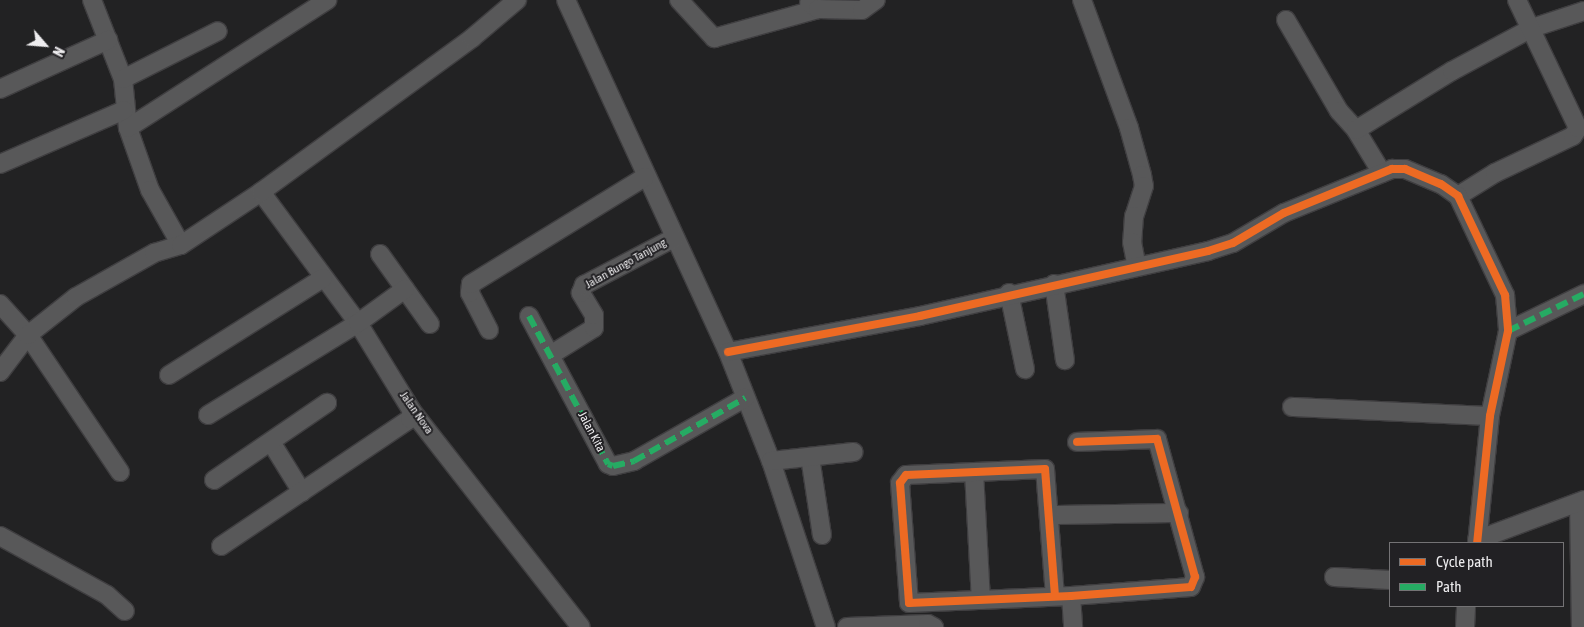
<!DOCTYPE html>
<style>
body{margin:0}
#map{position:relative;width:1584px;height:627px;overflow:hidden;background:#222223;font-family:"Asap Condensed",sans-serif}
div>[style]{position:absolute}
.roads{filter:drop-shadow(1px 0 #3f3e40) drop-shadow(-1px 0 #3f3e40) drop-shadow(0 1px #3f3e40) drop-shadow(0 -1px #3f3e40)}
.minor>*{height:18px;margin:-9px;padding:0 9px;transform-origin:9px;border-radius:9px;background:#585859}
.quiet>*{height:6px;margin-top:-3px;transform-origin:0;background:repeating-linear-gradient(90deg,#26ab63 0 12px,transparent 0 18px)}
.cycleway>*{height:8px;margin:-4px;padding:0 4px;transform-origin:4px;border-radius:4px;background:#ed6a23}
span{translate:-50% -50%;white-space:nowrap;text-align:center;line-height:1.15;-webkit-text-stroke:4px #222124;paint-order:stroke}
.street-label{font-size:12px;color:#eeedef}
.legend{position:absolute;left:1389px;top:542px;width:175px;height:65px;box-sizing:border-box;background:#222124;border:1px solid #747375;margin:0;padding:6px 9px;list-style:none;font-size:15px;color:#eeedef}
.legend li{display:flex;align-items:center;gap:10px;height:25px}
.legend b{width:25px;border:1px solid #747375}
.north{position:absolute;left:20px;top:20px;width:50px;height:50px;-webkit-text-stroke:4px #222124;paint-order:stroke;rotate:117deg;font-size:14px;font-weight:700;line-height:20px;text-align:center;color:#eeedef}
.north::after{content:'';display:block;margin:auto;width:18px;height:22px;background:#eeedef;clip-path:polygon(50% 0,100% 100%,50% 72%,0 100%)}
</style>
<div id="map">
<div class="roads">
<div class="minor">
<i style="left:92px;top:0;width:85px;rotate:68.6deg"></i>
<i style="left:123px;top:79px;width:49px;rotate:84.2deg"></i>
<i style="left:128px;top:128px;width:66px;rotate:70.5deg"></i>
<i style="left:150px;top:190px;width:63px;rotate:60.6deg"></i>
<i style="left:566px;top:0;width:387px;rotate:65.3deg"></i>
<i style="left:728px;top:352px;width:117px;rotate:68.5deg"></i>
<i style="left:771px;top:461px;width:175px;rotate:71.7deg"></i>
<i style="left:679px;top:0;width:52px;rotate:47.4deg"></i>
<i style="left:714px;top:38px;width:108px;rotate:-15.6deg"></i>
<i style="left:1082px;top:0;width:136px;rotate:69.8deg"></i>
<i style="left:1129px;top:128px;width:49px;rotate:74.5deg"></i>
<i style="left:1142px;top:175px;width:11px;rotate:80deg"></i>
<i style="left:1144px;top:186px;width:32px;rotate:108deg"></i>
<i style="left:1134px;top:216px;width:26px;rotate:94deg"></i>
<i style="left:1132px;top:242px;width:25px;rotate:79deg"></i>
<i style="left:809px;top:3px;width:11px;rotate:34deg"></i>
<i style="left:818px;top:9px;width:44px;rotate:1.3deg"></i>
<i style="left:862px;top:10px;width:17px;rotate:-36deg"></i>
<i style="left:1286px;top:20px;width:105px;rotate:59.8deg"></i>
<i style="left:1339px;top:111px;width:25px;rotate:48deg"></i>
<i style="left:123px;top:79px;width:106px;rotate:-26.8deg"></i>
<i style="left:0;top:89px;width:119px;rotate:-24.4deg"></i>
<i style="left:128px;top:128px;width:237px;rotate:-32.7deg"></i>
<i style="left:0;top:164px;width:135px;rotate:-23.5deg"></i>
<i style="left:1382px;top:173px;width:50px;rotate:-121.2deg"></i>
<i style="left:1356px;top:130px;width:113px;rotate:-31.6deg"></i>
<i style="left:1452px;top:71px;width:91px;rotate:-28.3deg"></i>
<i style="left:1532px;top:28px;width:55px;rotate:-18.1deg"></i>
<i style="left:261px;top:192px;width:163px;rotate:53.5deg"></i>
<i style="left:358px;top:323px;width:103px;rotate:58.5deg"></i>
<i style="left:412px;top:411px;width:274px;rotate:52deg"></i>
<i style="left:1458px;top:196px;width:44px;rotate:-31.9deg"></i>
<i style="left:1495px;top:173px;width:86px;rotate:-25.4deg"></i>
<i style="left:1573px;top:136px;width:9px;rotate:-58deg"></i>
<i style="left:1578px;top:128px;width:142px;rotate:-115.5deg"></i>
<i style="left:380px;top:254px;width:86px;rotate:54.5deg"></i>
<i style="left:1054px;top:284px;width:77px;rotate:81.8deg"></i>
<i style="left:1009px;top:293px;width:78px;rotate:78.1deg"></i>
<i style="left:0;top:304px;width:42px;rotate:47.9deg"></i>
<i style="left:28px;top:335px;width:165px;rotate:56.1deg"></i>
<i style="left:529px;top:316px;width:168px;rotate:61.9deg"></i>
<i style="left:608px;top:464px;width:5px;rotate:22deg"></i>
<i style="left:613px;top:466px;width:22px;rotate:-13deg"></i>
<i style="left:634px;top:461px;width:128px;rotate:-29.6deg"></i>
<i style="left:489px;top:330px;width:42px;rotate:-117.2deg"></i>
<i style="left:470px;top:293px;width:9px;rotate:-84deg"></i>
<i style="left:471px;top:284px;width:204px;rotate:-31.6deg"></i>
<i style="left:1508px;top:331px;width:85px;rotate:-26deg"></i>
<i style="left:728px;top:352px;width:195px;rotate:-10.6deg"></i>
<i style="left:920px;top:316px;width:295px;rotate:-12.7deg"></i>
<i style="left:1208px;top:251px;width:26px;rotate:-18deg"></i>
<i style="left:1233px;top:243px;width:59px;rotate:-30.5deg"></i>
<i style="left:1284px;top:213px;width:117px;rotate:-22.2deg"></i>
<i style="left:1392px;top:169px;width:13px"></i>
<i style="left:1405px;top:169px;width:39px;rotate:23deg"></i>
<i style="left:1441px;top:184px;width:21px;rotate:35deg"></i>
<i style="left:1458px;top:196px;width:110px;rotate:64.6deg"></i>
<i style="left:1505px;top:295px;width:36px;rotate:85deg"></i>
<i style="left:1508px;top:331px;width:87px;rotate:102deg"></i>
<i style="left:1490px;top:416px;width:128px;rotate:95.8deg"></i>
<i style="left:552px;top:354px;width:49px;rotate:-31.8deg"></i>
<i style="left:594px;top:328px;width:13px;rotate:-90deg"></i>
<i style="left:594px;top:315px;width:26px;rotate:-121deg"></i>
<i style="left:581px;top:293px;width:9px;rotate:-69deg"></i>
<i style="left:584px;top:285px;width:102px;rotate:-27.6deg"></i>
<i style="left:0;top:372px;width:46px;rotate:-52.9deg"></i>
<i style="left:28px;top:335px;width:61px;rotate:-38.4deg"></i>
<i style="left:76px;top:297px;width:90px;rotate:-29.4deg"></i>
<i style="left:154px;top:253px;width:28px;rotate:-17deg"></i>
<i style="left:181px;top:245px;width:96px;rotate:-33.5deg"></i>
<i style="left:261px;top:192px;width:261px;rotate:-36.1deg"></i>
<i style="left:472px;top:38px;width:59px;rotate:-40.2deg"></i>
<i style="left:169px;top:375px;width:182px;rotate:-32.2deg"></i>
<i style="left:1292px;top:407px;width:198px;rotate:2.6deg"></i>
<i style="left:208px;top:415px;width:176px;rotate:-31.5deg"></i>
<i style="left:358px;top:323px;width:58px;rotate:-35.9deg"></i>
<i style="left:271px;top:442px;width:59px;rotate:58.2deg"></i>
<i style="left:810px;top:457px;width:79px;rotate:81.3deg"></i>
<i style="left:771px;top:461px;width:83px;rotate:-6.2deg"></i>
<i style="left:974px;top:472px;width:128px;rotate:86.9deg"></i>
<i style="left:214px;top:480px;width:137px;rotate:-34.3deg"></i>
<i style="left:1579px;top:503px;width:124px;rotate:89.1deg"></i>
<i style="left:1051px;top:515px;width:128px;rotate:-0.9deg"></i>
<i style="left:0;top:536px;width:122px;rotate:28.9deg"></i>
<i style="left:107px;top:595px;width:24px;rotate:42deg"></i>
<i style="left:1477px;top:540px;width:114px;rotate:-20.5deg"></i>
<i style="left:221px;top:546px;width:228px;rotate:-33.9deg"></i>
<i style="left:410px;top:419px;width:8px;rotate:-76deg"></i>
<i style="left:1334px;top:577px;width:56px;rotate:3.1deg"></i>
<i style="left:1055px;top:596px;width:127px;rotate:-94.5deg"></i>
<i style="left:1045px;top:469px;width:139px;rotate:177.5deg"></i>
<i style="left:906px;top:475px;width:10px;rotate:127deg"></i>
<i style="left:900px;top:483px;width:120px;rotate:85.7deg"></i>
<i style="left:909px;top:603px;width:162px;rotate:-2.5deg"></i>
<i style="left:1071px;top:596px;width:120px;rotate:-4.3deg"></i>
<i style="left:1191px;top:587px;width:11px;rotate:-68deg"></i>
<i style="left:1195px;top:577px;width:143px;rotate:-105.4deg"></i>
<i style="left:1157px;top:439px;width:80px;rotate:177.9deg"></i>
<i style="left:1071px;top:596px;width:31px;rotate:86deg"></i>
<i style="left:847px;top:627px;width:81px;rotate:-2.1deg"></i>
<i style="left:928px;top:624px;width:7px;rotate:27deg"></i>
<i style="left:1465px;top:627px;width:21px;rotate:-87deg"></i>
</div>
</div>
<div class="quiet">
<i style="left:529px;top:316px;width:168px;rotate:61.9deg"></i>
<i style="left:608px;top:464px;width:5px;rotate:22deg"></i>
<i style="left:613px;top:466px;width:22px;rotate:-13deg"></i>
<i style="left:634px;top:461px;width:128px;rotate:-29.6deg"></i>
<i style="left:1508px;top:331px;width:85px;rotate:-26deg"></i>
</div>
<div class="cycleway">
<i style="left:728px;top:352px;width:195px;rotate:-10.6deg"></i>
<i style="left:920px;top:316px;width:295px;rotate:-12.7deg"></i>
<i style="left:1208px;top:251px;width:26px;rotate:-18deg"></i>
<i style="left:1233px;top:243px;width:59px;rotate:-30.5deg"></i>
<i style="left:1284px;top:213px;width:117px;rotate:-22.2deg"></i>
<i style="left:1392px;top:169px;width:13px"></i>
<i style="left:1405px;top:169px;width:39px;rotate:23deg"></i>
<i style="left:1441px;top:184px;width:21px;rotate:35deg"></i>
<i style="left:1458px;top:196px;width:110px;rotate:64.6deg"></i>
<i style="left:1505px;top:295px;width:36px;rotate:85deg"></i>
<i style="left:1508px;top:331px;width:87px;rotate:102deg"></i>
<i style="left:1490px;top:416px;width:128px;rotate:95.8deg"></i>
<i style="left:1055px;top:596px;width:127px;rotate:-94.5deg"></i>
<i style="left:1045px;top:469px;width:139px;rotate:177.5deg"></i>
<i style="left:906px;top:475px;width:10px;rotate:127deg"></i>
<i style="left:900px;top:483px;width:120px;rotate:85.7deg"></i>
<i style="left:909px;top:603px;width:162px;rotate:-2.5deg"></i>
<i style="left:1071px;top:596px;width:120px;rotate:-4.3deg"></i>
<i style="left:1191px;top:587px;width:11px;rotate:-68deg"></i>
<i style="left:1195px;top:577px;width:143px;rotate:-105.4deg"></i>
<i style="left:1157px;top:439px;width:80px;rotate:177.9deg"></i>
</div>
<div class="street-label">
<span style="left:626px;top:264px;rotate:-29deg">Jalan Bungo Tanjung</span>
<span style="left:416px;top:413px;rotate:55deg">Jalan Nova</span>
<span style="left:591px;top:432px;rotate:62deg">Jalan Kita</span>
</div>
<ul class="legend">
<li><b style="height:6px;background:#ed6a23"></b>Cycle path</li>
<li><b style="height:6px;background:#26ab63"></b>Path</li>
</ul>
<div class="north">N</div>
</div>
